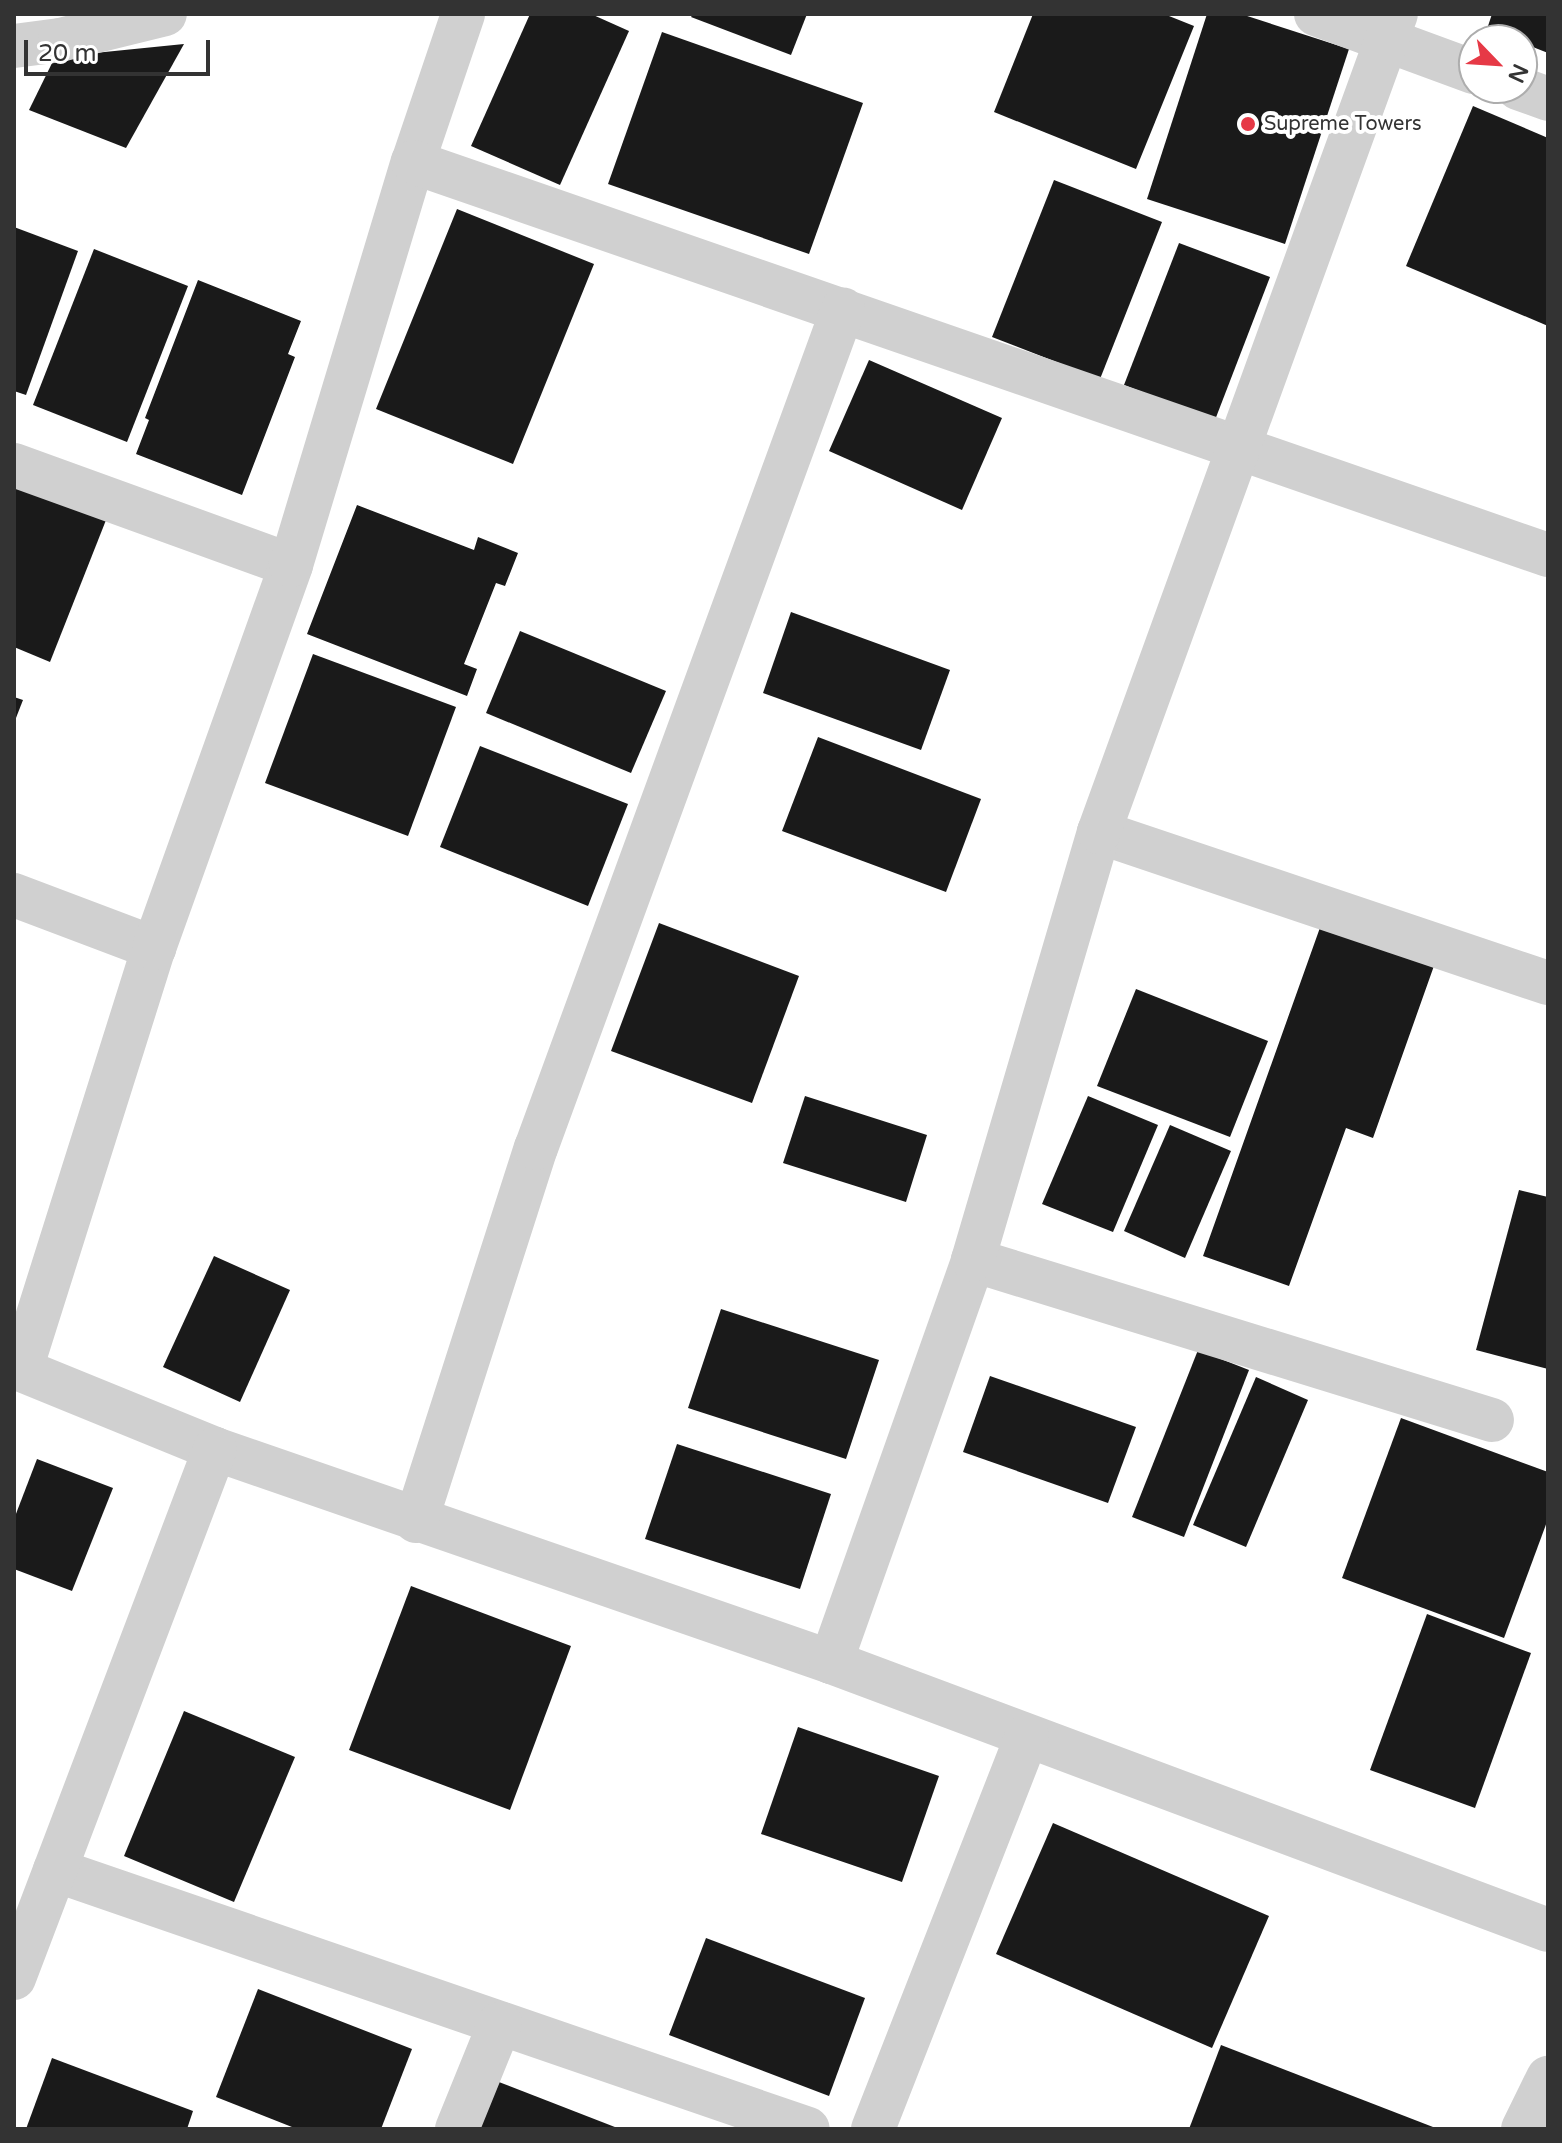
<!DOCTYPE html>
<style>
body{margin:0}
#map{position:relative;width:1562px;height:2143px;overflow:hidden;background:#fff;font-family:"Varela Round",sans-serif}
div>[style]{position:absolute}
.building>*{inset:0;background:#1a1a1a}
.minor>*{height:44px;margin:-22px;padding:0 22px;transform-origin:22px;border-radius:22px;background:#d0d0d0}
.dots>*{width:22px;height:22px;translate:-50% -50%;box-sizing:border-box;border:4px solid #fff;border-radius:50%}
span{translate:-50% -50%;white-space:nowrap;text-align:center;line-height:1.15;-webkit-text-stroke:8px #fff;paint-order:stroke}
.poi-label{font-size:20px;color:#333}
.left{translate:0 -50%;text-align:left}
.frame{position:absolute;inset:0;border:16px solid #333;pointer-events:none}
.north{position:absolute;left:1458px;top:24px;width:80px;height:80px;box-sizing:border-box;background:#fff;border:2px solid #adadad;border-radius:50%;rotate:115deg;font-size:22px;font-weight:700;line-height:32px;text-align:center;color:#333}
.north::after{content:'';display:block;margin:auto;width:28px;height:36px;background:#e63946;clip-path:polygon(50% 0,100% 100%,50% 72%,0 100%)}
.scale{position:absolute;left:24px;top:40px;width:186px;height:36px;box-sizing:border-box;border:4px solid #333;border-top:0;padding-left:10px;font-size:24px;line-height:28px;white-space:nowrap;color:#333;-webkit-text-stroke:6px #fff;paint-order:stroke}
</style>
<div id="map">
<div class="building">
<i style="clip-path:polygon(530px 14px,591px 14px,629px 31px,560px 185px,471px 146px)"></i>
<i style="clip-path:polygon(693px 14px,807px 14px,791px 55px,691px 17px)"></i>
<i style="clip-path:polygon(1033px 14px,1164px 14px,1194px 26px,1136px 169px,994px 112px)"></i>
<i style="clip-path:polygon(1207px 14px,1241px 14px,1349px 49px,1285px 244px,1147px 199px)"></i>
<i style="clip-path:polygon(1492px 14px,1548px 14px,1548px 53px,1487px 29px)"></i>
<i style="clip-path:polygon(662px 32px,863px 103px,809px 254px,608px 184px)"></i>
<i style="clip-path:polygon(184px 44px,126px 148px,29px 110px,55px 57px)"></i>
<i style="clip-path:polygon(1473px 106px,1548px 138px,1548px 326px,1406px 266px)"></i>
<i style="clip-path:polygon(1054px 180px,1162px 222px,1100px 379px,992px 337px)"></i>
<i style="clip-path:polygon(457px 209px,594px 264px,513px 464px,376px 409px)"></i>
<i style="clip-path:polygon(14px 227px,78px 251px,26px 395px,14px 391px)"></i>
<i style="clip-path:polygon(1179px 243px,1270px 277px,1215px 420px,1124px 385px)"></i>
<i style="clip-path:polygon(94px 249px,188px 286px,127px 442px,33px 405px)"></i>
<i style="clip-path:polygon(198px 280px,301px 321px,288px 354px,295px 357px,242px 495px,136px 454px,149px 420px,145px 418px)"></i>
<i style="clip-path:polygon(869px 360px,1002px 418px,962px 510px,829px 451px)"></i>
<i style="clip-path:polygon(14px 478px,108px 515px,50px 662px,14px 647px)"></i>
<i style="clip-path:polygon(357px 505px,474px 550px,478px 537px,518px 553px,505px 586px,496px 583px,464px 664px,477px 669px,467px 696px,307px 634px)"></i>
<i style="clip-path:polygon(791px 612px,950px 670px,921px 750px,763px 693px)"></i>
<i style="clip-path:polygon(520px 631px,666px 691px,631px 773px,486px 713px)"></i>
<i style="clip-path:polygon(313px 654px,456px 707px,408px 836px,265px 783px)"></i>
<i style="clip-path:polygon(14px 697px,23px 700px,14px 723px)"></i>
<i style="clip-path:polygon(818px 737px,981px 799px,946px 892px,782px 831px)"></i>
<i style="clip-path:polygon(480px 746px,628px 804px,588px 906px,440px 847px)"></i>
<i style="clip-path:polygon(1322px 922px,1435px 963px,1373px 1138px,1346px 1128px,1289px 1286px,1203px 1256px)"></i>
<i style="clip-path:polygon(659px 923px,799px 976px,752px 1103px,611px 1051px)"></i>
<i style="clip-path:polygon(1136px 989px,1268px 1041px,1230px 1137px,1097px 1086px)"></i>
<i style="clip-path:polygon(805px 1096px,927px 1135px,906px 1202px,783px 1163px)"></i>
<i style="clip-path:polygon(1088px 1096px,1158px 1125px,1113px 1232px,1042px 1204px)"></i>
<i style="clip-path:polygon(1170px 1125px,1231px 1151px,1185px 1258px,1124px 1231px)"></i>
<i style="clip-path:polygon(1519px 1190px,1548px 1197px,1548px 1369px,1476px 1350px)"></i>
<i style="clip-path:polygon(214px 1256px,290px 1290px,240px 1402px,163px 1367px)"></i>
<i style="clip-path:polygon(721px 1309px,879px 1360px,846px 1459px,688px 1408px)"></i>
<i style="clip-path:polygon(1198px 1350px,1249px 1370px,1184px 1537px,1132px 1517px)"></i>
<i style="clip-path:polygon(990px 1376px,1136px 1427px,1108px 1503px,963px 1452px)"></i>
<i style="clip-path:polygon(1256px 1377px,1308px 1400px,1246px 1547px,1193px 1525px)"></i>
<i style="clip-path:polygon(1401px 1418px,1548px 1472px,1548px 1519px,1504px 1638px,1342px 1578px)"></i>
<i style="clip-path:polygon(677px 1444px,831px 1494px,800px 1589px,645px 1539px)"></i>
<i style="clip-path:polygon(37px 1459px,113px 1488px,72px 1591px,14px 1569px,14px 1519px)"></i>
<i style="clip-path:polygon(411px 1586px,571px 1646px,510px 1810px,349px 1750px)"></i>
<i style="clip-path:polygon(1427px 1614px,1531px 1653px,1475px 1808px,1370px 1770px)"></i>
<i style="clip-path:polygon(184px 1711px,295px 1757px,234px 1902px,124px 1856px)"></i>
<i style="clip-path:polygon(798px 1727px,939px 1776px,902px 1882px,761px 1834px)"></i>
<i style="clip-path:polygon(1053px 1823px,1269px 1916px,1212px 2048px,996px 1954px)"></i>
<i style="clip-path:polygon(706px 1938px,865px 1998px,829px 2096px,669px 2035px)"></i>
<i style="clip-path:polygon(258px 1989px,412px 2049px,381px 2129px,297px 2129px,216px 2097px)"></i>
<i style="clip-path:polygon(1221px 2045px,1433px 2127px,1432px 2129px,1189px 2129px)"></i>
<i style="clip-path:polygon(52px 2058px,193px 2111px,187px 2129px,26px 2129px)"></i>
<i style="clip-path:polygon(491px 2079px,620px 2129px,472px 2129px)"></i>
</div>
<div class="minor">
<i style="left:1316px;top:14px;width:168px;rotate:20.2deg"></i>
<i style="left:14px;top:46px;width:46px;rotate:-7.4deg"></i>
<i style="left:60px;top:40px;width:108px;rotate:-13.9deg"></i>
<i style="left:1518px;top:88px;width:32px;rotate:20deg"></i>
<i style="left:413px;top:162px;width:156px;rotate:-71.3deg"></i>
<i style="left:14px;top:465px;width:294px;rotate:19.9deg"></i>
<i style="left:1099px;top:832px;width:474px;rotate:18.6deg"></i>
<i style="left:14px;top:895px;width:150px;rotate:20.7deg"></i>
<i style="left:973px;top:1260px;width:543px;rotate:17.13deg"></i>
<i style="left:14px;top:1367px;width:217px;rotate:22.2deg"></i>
<i style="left:215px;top:1449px;width:652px;rotate:19.07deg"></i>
<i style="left:831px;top:1662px;width:765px;rotate:20.49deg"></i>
<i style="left:21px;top:1369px;width:442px;rotate:-72.5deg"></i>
<i style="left:154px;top:948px;width:407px;rotate:-70.3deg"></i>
<i style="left:291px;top:565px;width:421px;rotate:-73.2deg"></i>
<i style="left:413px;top:162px;width:1201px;rotate:19.1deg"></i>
<i style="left:416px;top:1521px;width:392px;rotate:-72.2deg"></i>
<i style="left:536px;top:1148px;width:893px;rotate:-69.9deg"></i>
<i style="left:831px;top:1662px;width:426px;rotate:-70.5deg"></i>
<i style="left:973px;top:1260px;width:446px;rotate:-73.6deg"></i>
<i style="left:1099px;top:832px;width:870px;rotate:-70.05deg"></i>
<i style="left:55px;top:1870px;width:796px;rotate:18.98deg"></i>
<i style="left:14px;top:1978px;width:566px;rotate:-69.2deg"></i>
<i style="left:457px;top:2129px;width:114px;rotate:-67.9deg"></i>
<i style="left:873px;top:2129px;width:422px;rotate:-68.6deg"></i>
<i style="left:1523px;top:2129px;width:57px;rotate:-63.9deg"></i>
</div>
<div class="dots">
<i style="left:1248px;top:124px;background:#e63946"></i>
</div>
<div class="poi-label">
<span class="left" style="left:1264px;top:124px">Supreme Towers</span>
</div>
<div class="frame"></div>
<div class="north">N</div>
<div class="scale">20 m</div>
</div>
